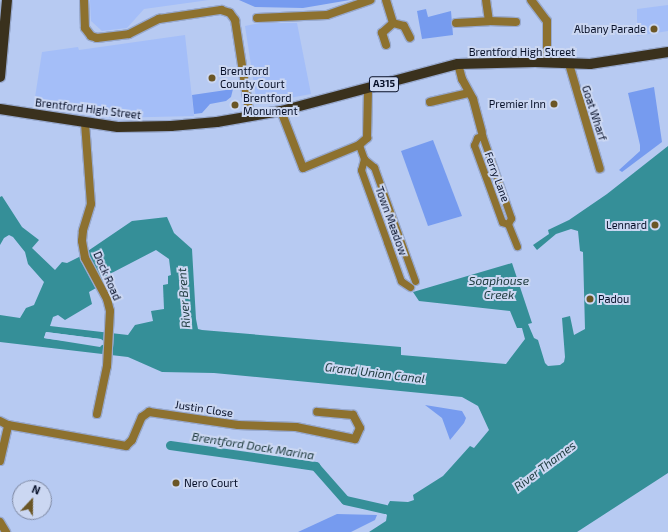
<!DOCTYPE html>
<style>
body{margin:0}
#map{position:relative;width:668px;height:532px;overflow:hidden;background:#b7caf2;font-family:"Exo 2",sans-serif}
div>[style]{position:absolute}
.built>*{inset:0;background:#a4bef8}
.green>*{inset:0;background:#769bef}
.water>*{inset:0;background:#358f98}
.pier>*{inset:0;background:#b7caf2}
.canal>*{height:9px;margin:-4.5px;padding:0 4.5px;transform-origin:4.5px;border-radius:4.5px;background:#358f98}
.roads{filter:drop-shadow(1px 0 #98a9ce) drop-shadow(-1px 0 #98a9ce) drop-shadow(0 1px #98a9ce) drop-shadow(0 -1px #98a9ce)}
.pedestrian>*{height:7px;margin:-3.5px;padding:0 3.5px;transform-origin:3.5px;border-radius:3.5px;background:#8d712f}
.minor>*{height:8px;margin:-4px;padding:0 4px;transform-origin:4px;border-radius:4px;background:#8d712f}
.primary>*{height:10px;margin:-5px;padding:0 5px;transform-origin:5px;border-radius:5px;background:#3a311d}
.dots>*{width:11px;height:11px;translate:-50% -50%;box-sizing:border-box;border:2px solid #cbd7f2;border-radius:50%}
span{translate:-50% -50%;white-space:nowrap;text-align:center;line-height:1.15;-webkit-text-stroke:4px #cbd7f2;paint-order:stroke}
.shield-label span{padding:1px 3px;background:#cbd7f2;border:1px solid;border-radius:3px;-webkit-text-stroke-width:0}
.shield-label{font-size:10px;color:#081129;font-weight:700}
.poi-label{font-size:11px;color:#081129}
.right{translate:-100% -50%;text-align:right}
.left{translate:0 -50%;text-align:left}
.street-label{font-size:11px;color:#081129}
.water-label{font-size:12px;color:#213d40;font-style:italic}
.north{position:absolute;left:12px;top:480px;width:40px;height:40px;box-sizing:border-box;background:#cbd7f2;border:1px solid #7d88a2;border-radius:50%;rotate:22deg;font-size:11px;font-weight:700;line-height:16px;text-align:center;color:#081129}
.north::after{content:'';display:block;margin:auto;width:14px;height:18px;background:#6b5625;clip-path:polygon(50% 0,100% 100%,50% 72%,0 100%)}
</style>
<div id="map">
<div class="built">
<i style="clip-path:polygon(90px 0,209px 0,144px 9px,127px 28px,102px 31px,91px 21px)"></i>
<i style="clip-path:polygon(668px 5px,668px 31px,637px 36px,637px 9px)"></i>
<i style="clip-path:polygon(260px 23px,297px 23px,311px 94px,257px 104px,245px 26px)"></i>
<i style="clip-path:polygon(185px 35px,194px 116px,109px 118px,109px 115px,34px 104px,42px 52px,78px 47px,79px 50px)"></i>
</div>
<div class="green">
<i style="clip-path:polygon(239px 0,350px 0,303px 8px,255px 7px)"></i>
<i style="clip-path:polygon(426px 9px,428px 17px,451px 11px,453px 35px,422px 39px,417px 11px)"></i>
<i style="clip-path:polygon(654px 87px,662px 142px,622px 172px,619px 170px,640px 151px,640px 145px,628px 93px)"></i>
<i style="clip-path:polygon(233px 89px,231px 97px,226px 101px,210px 104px,202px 113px,194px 114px,192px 95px)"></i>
<i style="clip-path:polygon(433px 140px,462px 216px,428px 226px,401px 151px)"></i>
<i style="clip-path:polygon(425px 405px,462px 411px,466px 418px,464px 423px,450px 440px,442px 418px)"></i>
<i style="clip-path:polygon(337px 514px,377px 515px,375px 520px,351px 532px,298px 532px)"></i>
</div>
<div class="water">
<i style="clip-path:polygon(evenodd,668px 146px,668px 473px,577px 532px,369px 532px,386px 521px,387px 515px,384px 512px,390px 501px,408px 502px,414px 500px,413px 495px,443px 476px,470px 446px,474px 448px,489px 430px,478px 406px,462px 397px,214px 373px,162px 372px,128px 357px,0 342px,0 315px,20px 318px,26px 308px,34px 305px,44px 282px,28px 264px,25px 252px,13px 237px,9px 235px,4px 238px,0 245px,0 197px,2px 196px,22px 227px,39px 240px,32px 248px,55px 270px,62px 262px,67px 263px,79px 257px,132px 221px,167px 217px,174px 233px,192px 249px,196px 319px,198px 329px,202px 330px,401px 347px,401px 355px,506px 364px,525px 339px,522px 328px,517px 328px,510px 311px,419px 301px,413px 292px,512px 263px,532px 323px,528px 324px,534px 338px,538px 340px,545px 363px,548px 366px,560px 365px,564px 362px,565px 357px,562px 318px,570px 316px,574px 335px,585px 329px,583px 252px,580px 251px,578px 231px,571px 229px,556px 234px,537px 250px,533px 245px,549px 234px,548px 230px,569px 220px,607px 194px,668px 146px,156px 250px,169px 259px,171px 275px,168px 276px,168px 284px,163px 285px,164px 309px,151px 311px,153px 321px,135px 325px,128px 335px,50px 326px,53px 317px,58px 315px,65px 320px,92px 304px,89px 292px,105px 283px,104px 277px,156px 250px,668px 146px,46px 332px,100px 339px,104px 345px,50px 339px,44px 338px,46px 332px)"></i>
</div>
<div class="pier">
<i style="clip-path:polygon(46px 332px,101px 339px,105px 342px,100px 347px,50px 339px,44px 338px)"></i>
</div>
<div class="canal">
<i style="left:170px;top:445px;width:147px;rotate:8.2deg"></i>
<i style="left:315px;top:466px;width:45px;rotate:48.6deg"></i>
<i style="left:345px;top:500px;width:41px;rotate:12.7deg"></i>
</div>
<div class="roads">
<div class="pedestrian">
<i style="left:359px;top:145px;width:15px;rotate:70deg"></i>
<i style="left:364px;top:159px;width:11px;rotate:105deg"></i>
<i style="left:361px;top:170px;width:77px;rotate:70.1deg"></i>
<i style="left:387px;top:242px;width:41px;rotate:70.3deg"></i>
<i style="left:401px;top:281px;width:11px;rotate:34deg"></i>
<i style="left:364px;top:159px;width:13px;rotate:39deg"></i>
<i style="left:374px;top:167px;width:121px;rotate:70.2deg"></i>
<i style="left:508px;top:224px;width:6px;rotate:-162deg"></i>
<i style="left:502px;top:222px;width:82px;rotate:-110deg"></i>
<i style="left:474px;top:145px;width:8px;rotate:-67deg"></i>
<i style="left:477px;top:138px;width:6px;rotate:-31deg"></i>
<i style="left:482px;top:135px;width:88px;rotate:70.7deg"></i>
<i style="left:511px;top:218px;width:7px;rotate:117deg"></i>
<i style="left:508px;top:224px;width:24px;rotate:68deg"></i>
</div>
<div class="minor">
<i style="left:84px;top:0;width:28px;rotate:88deg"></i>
<i style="left:85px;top:28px;width:10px;rotate:53deg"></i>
<i style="left:91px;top:36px;width:6px;rotate:18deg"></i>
<i style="left:97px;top:38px;width:32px;rotate:-7deg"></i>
<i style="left:129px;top:34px;width:34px;rotate:-27deg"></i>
<i style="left:159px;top:19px;width:63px;rotate:-8.3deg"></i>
<i style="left:221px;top:10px;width:9px;rotate:18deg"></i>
<i style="left:230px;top:13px;width:9px;rotate:54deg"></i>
<i style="left:235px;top:20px;width:98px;rotate:81.2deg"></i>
<i style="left:386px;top:0;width:24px;rotate:73deg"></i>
<i style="left:393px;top:23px;width:11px;rotate:15deg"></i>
<i style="left:404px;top:26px;width:13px;rotate:63deg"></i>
<i style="left:486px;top:0;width:21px;rotate:82deg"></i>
<i style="left:489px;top:21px;width:27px;rotate:2deg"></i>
<i style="left:531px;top:0;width:26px;rotate:53deg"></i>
<i style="left:547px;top:21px;width:41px;rotate:90deg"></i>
<i style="left:257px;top:18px;width:70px;rotate:-2.5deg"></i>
<i style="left:327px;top:15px;width:46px;rotate:-19.2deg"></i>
<i style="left:456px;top:23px;width:33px;rotate:-3deg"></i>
<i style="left:386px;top:45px;width:13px;rotate:-108deg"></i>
<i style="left:382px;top:33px;width:15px;rotate:-42deg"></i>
<i style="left:458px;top:64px;width:16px;rotate:75deg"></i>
<i style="left:462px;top:79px;width:23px;rotate:61deg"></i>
<i style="left:473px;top:99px;width:34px;rotate:75deg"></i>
<i style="left:569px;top:64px;width:109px;rotate:73.6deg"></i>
<i style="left:430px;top:102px;width:39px;rotate:-13deg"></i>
<i style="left:281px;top:111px;width:61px;rotate:68.9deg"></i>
<i style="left:303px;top:168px;width:61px;rotate:-22.3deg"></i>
<i style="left:359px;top:145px;width:11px;rotate:-41deg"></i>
<i style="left:367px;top:138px;width:48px;rotate:-88.8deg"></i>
<i style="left:85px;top:123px;width:81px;rotate:85.8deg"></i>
<i style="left:91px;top:204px;width:28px;rotate:107deg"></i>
<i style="left:83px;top:231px;width:10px;rotate:96deg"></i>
<i style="left:82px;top:241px;width:17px;rotate:80deg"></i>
<i style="left:85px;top:258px;width:47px;rotate:61.8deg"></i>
<i style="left:107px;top:299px;width:12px;rotate:76deg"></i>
<i style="left:110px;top:311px;width:55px;rotate:93.1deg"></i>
<i style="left:107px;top:366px;width:49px;rotate:101.8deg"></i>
<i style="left:0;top:421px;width:9px;rotate:27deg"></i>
<i style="left:8px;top:425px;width:120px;rotate:10.1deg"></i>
<i style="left:126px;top:446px;width:8px;rotate:-45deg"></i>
<i style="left:132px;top:440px;width:25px;rotate:-67deg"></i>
<i style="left:142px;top:417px;width:9px;rotate:-36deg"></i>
<i style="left:149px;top:412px;width:90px;rotate:8.3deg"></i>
<i style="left:238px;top:425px;width:58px;rotate:2deg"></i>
<i style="left:296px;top:427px;width:60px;rotate:11.5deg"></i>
<i style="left:355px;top:439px;width:12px;rotate:-66deg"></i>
<i style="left:360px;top:428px;width:15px;rotate:-118deg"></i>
<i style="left:353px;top:415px;width:36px;rotate:-175deg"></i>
<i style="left:0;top:461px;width:37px;rotate:-77deg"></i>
<i style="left:0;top:522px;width:12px;rotate:59deg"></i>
</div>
<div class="primary">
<i style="left:0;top:77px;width:77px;rotate:-84.8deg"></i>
<i style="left:0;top:109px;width:119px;rotate:8.7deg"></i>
<i style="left:118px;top:127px;width:53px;rotate:-1.1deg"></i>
<i style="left:171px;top:126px;width:46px;rotate:-5deg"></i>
<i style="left:217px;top:122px;width:65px;rotate:-9.8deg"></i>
<i style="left:281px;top:111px;width:183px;rotate:-14.9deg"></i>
<i style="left:458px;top:64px;width:77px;rotate:-1.5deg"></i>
<i style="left:535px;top:62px;width:55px;rotate:2.1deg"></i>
<i style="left:590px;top:64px;width:79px;rotate:-8.7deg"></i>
</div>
</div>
<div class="dots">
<i style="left:654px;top:29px;background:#6b5625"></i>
<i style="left:212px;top:78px;background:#6b5625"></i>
<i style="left:554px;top:104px;background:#6b5625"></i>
<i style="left:235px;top:105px;background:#6b5625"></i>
<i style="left:655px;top:225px;background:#6b5625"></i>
<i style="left:590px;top:299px;background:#6b5625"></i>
<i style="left:176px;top:483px;background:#6b5625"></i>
</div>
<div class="shield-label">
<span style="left:384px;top:84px">A315</span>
</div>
<div class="poi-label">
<span class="right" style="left:646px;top:29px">Albany Parade</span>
<span class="left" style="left:220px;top:78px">Brentford<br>County Court</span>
<span class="left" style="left:243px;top:105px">Brentford<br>Monument</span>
<span class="right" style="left:546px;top:104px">Premier Inn</span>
<span class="right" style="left:647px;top:225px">Lennard</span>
<span class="left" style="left:598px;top:299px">Padou</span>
<span class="left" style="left:184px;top:483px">Nero Court</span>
</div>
<div class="street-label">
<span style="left:522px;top:52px">Brentford High Street</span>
<span style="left:88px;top:109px;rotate:7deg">Brentford High Street</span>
<span style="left:594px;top:113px;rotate:72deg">Goat Wharf</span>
<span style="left:497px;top:177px;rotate:70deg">Ferry Lane</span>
<span style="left:391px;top:221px;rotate:70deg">Town Meadow</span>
<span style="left:107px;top:276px;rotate:66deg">Dock Road</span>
<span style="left:204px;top:409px;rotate:9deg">Justin Close</span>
</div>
<div class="water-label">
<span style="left:499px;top:288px">Soaphouse<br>Creek</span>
<span style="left:184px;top:298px;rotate:-94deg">River Brent</span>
<span style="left:375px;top:373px;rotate:7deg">Grand Union Canal</span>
<span style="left:253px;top:446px;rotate:9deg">Brentford Dock Marina</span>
<span style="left:545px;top:466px;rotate:-37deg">River Thames</span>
</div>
<div class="north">N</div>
</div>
